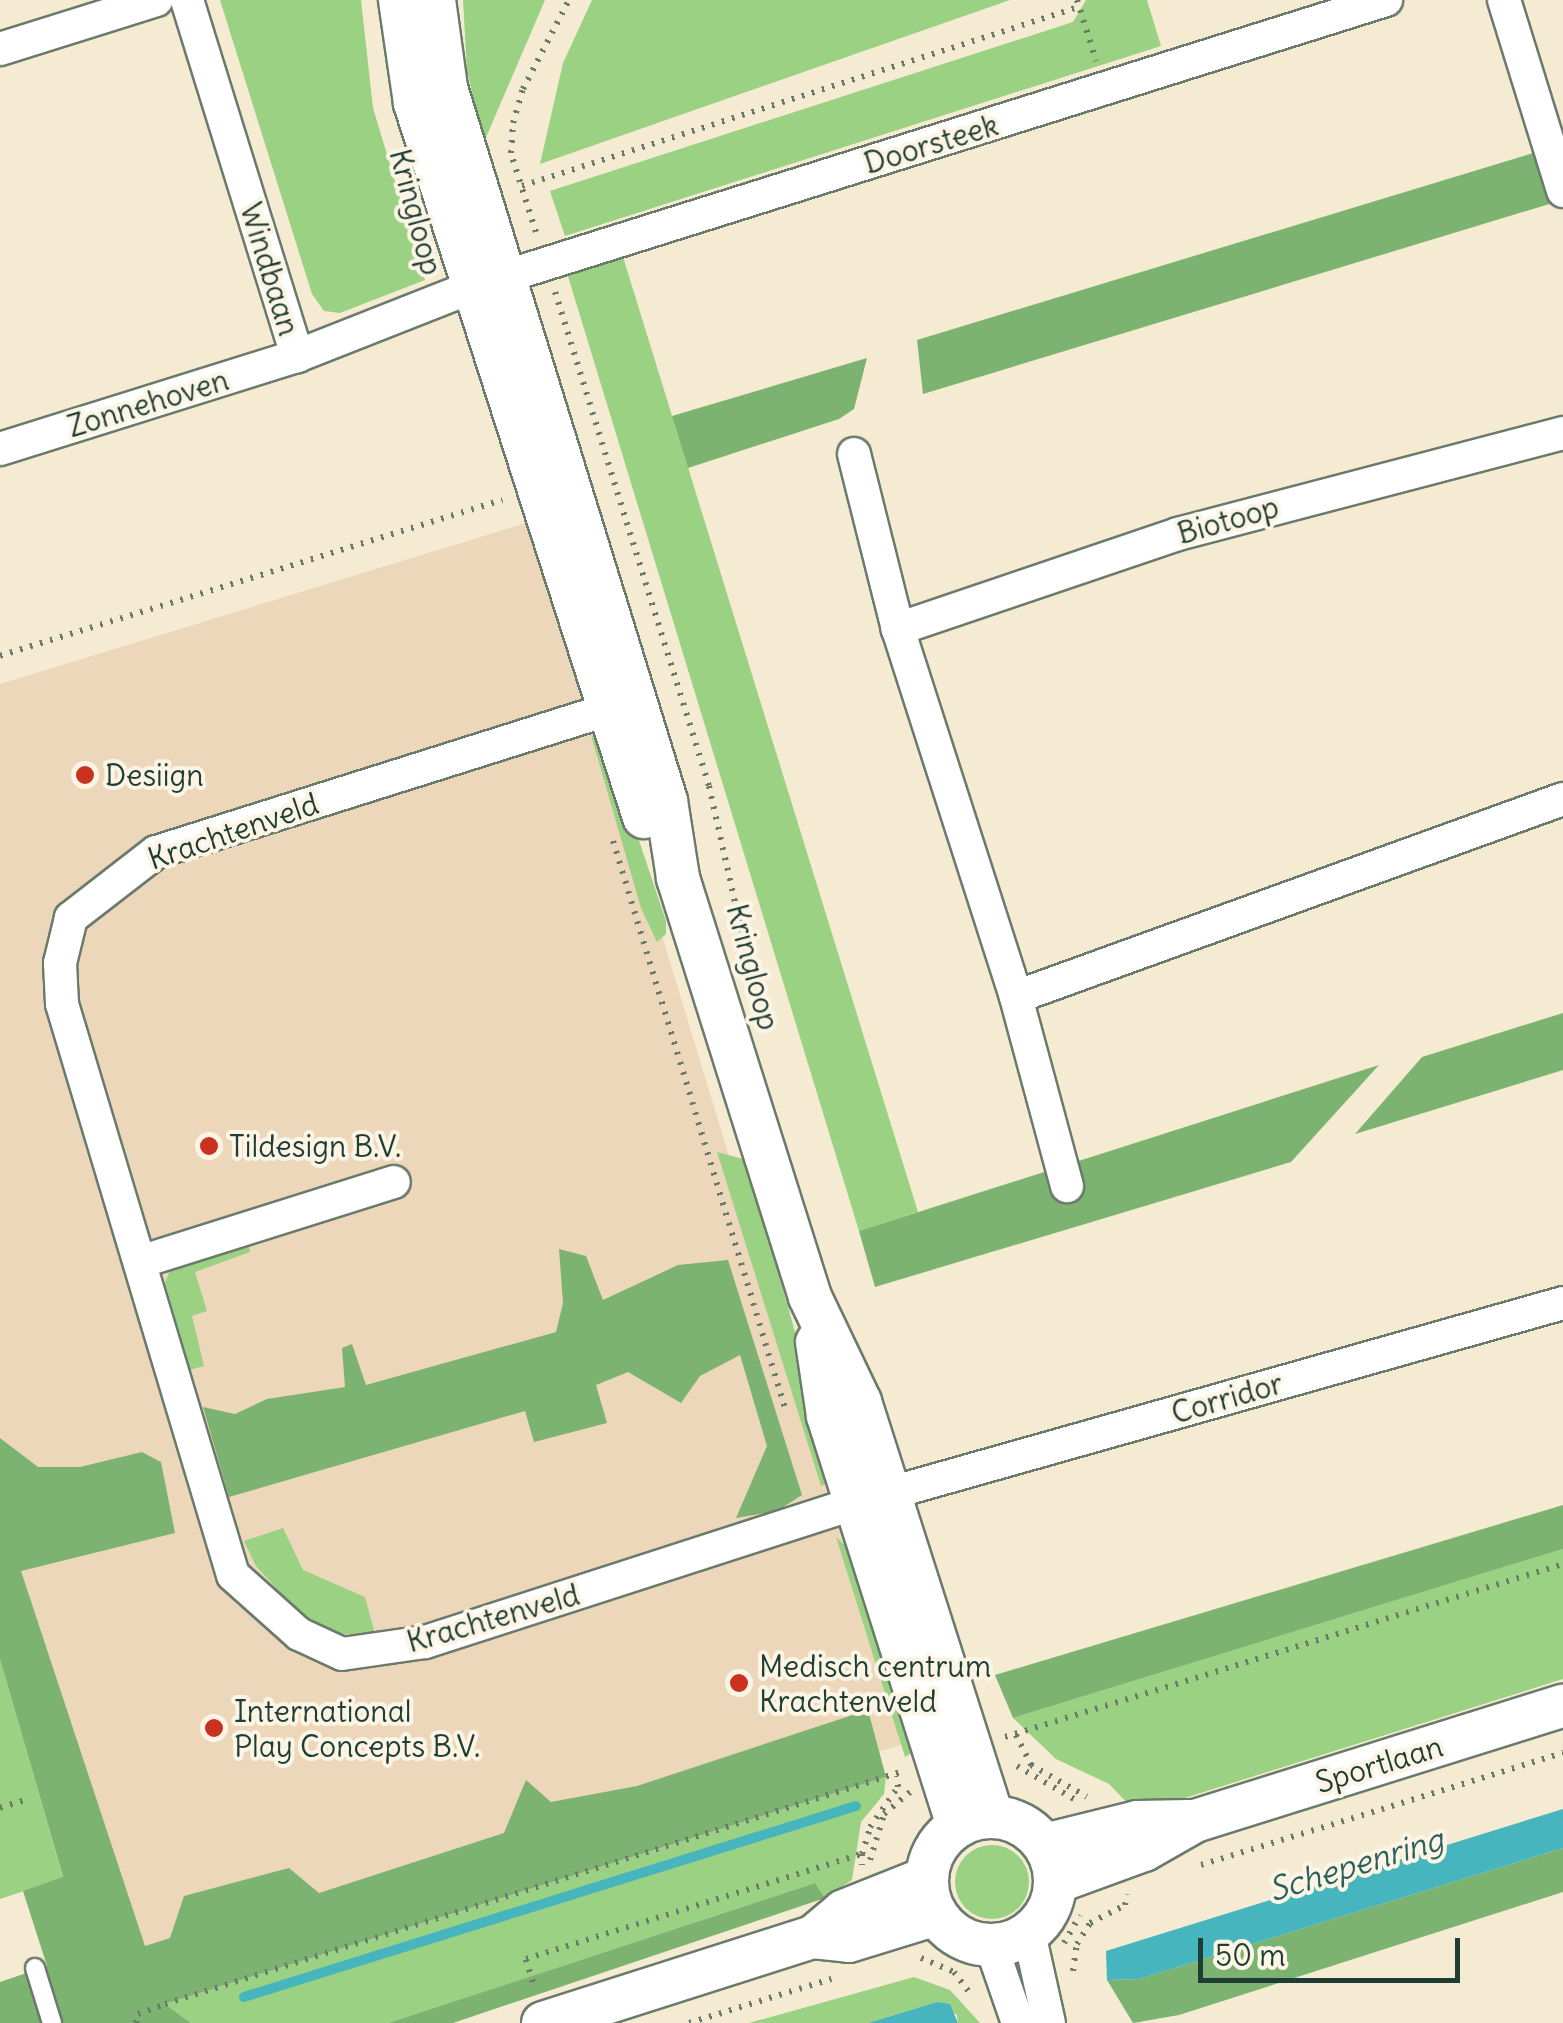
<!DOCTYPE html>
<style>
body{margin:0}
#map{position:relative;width:1563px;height:2023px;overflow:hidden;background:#f5ebd2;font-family:Delius,sans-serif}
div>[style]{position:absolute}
.built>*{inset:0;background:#ecd7ba}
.green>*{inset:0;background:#9bd182}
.round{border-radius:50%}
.forest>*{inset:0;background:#7cb370}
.water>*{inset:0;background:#46b5bd}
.stream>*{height:10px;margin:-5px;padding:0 5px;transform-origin:5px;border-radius:5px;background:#46b5bd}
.path>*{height:6px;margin-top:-3px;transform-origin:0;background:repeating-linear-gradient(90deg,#6a7a6b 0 2.5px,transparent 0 10.5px)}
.roads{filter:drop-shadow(2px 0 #6a7a6b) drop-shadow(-2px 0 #6a7a6b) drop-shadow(0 2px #6a7a6b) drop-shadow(0 -2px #6a7a6b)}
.service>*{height:18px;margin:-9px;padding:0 9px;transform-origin:9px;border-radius:9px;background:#fff}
.minor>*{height:32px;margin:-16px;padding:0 16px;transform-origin:16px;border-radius:16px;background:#fff}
.tertiary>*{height:42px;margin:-21px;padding:0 21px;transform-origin:21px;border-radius:21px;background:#fff}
.tertiary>.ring{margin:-21px;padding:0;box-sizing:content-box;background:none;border:42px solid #fff;border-radius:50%}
.dots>*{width:28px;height:28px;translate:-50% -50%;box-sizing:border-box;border:5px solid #fcf5e5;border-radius:50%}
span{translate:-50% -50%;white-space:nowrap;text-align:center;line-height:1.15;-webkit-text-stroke:8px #fcf5e5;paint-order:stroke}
.street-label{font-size:30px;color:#1f3d34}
.poi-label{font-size:30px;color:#1f3d34}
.left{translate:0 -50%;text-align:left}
.water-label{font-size:32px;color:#2b615d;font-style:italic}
.scale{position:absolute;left:1198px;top:1938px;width:262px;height:45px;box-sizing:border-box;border:5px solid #1f3d34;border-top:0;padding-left:12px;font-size:30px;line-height:35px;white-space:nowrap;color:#1f3d34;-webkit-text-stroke:8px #fcf5e5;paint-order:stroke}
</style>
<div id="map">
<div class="built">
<i style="clip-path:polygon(536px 520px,907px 1743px,119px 1984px,0 1594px,0 684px)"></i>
</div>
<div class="green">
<i style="clip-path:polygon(220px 0,361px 0,373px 108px,425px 280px,340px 313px,324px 311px,312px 294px)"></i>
<i style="clip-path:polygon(463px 0,545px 0,484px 142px,467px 71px)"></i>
<i style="clip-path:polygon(592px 0,1010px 0,540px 164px,563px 63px)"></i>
<i style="clip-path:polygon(1086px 0,1147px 0,1161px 46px,565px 236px,550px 191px,1073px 22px)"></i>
<i style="clip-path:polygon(623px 257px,918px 1212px,859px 1231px,567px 273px)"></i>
<i style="clip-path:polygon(591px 735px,610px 754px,666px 921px,666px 934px,657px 942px,641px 908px)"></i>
<i style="clip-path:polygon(717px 1152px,747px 1160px,836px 1479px,821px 1486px)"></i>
<i style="clip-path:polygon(248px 1242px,250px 1252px,195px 1272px,207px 1311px,192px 1316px,204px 1366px,190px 1370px,165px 1283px,170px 1270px)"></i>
<i style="clip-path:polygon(283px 1528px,303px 1570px,365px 1597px,375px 1634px,333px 1634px,292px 1606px,256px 1566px,244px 1541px)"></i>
<i style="clip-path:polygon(836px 1537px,861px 1560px,917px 1750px,905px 1757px)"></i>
<i style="clip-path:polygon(1563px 1549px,1563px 1679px,1137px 1813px,1109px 1784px,1056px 1759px,1013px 1718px)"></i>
<i style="clip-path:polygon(0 1659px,63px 1878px,0 1899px)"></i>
<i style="clip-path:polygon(886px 1777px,884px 1794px,861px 1822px,852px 1880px,825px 1898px,815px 1883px,388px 2023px,191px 2023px,165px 2004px)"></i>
<i class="round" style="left:955px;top:1845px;width:74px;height:74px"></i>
<i style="clip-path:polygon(914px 1977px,950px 1990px,980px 2023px,958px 2023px,957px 2015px,937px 2002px,868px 2023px,749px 2023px)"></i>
</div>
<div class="forest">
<i style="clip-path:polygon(1540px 151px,1556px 202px,923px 394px,917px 340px)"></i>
<i style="clip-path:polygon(867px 358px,854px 409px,839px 419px,688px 468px,672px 416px)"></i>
<i style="clip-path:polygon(1563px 1013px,1563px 1070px,1355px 1134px,1422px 1057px)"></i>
<i style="clip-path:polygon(1379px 1065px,1291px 1162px,875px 1287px,859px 1231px)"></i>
<i style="clip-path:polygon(559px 1249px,586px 1256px,603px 1300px,678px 1265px,728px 1260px,802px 1495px,777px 1511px,736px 1518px,767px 1446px,740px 1355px,700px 1376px,681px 1403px,628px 1372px,596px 1385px,607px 1423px,534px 1442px,525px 1411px,229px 1497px,203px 1407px,235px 1414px,267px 1399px,345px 1387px,342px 1348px,352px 1344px,366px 1385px,556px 1332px,563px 1303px)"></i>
<i style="clip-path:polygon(0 1438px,38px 1467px,80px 1467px,142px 1452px,161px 1462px,175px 1533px,21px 1571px,145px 1946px,170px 1938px,184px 1896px,289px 1868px,319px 1893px,504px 1833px,526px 1780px,551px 1802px,637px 1786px,868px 1710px,886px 1777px,165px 2004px,191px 2023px,0 2023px,0 1982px,47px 1966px,23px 1891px,63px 1877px,0 1659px)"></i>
<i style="clip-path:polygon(1563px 1505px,1563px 1549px,1013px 1718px,995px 1675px)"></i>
<i style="clip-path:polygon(1563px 1848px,1563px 1892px,1179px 2015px,1133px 2023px,1107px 1980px,1139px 1979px)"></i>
<i style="clip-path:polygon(815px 1883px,825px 1898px,453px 2023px,388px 2023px)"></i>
</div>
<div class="water">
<i style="clip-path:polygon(1563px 1809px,1563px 1848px,1139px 1979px,1107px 1980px,1106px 1951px)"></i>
<i style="clip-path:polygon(937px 2002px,950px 2004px,958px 2023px,868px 2023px)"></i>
</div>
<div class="stream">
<i style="left:244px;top:1997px;width:641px;rotate:-17.33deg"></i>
</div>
<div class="path">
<i style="left:1077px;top:0;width:64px;rotate:72.7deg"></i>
<i style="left:522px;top:186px;width:585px;rotate:-17.82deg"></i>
<i style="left:536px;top:232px;width:83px;rotate:-107.6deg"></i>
<i style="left:511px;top:153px;width:30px;rotate:-86deg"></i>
<i style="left:513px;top:123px;width:35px;rotate:-74deg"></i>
<i style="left:523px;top:89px;width:100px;rotate:-62.7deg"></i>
<i style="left:555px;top:292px;width:517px;rotate:72.69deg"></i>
<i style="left:709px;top:786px;width:179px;rotate:77.4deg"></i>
<i style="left:0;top:656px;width:526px;rotate:-17.26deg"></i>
<i style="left:613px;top:841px;width:593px;rotate:73.12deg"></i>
<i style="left:1016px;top:1735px;width:34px;rotate:63deg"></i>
<i style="left:1031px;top:1765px;width:64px;rotate:29.7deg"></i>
<i style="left:1005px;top:1737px;width:584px;rotate:-17.23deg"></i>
<i style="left:1017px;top:1766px;width:66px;rotate:30.1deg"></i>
<i style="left:0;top:1808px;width:30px;rotate:-17deg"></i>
<i style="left:862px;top:1854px;width:28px;rotate:-73deg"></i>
<i style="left:870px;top:1827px;width:49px;rotate:-55deg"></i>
<i style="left:898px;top:1787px;width:11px;rotate:-95deg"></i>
<i style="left:870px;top:1860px;width:48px;rotate:-73.1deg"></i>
<i style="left:884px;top:1814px;width:34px;rotate:-40deg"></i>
<i style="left:1201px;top:1865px;width:379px;rotate:-17.2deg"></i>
<i style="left:1064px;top:1943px;width:32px;rotate:-60deg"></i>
<i style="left:921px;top:1958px;width:36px;rotate:23deg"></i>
<i style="left:954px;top:1972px;width:26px;rotate:53deg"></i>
<i style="left:1073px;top:1971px;width:27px;rotate:-82deg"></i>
<i style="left:1077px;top:1944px;width:25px;rotate:-58deg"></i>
<i style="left:1090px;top:1923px;width:39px;rotate:-27deg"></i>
<i style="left:1125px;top:1905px;width:11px;rotate:-80deg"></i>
<i style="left:533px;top:1982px;width:24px;rotate:-107deg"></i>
<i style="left:526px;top:1959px;width:352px;rotate:-17.4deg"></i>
<i style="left:862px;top:1854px;width:11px;rotate:90deg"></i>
<i style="left:136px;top:2023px;width:9px;rotate:-77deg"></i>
<i style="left:138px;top:2014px;width:29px;rotate:-20deg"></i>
<i style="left:165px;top:2004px;width:775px;rotate:-17.5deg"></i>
<i style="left:689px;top:2023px;width:149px;rotate:-17.2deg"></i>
</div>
<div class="roads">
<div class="service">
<i style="left:35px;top:1968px;width:58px;rotate:72.8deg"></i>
</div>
<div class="minor">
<i style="left:187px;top:0;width:373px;rotate:72.8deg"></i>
<i style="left:297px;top:356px;width:191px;rotate:-21.5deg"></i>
<i style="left:475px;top:286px;width:955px;rotate:-17.43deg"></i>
<i style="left:1504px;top:0;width:200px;rotate:72.8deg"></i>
<i style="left:0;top:49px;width:164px;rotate:-17.4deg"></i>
<i style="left:1563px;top:433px;width:398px;rotate:165.3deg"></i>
<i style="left:1178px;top:534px;width:296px;rotate:161.3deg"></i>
<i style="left:898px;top:629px;width:386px;rotate:72.2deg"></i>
<i style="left:1016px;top:997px;width:582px;rotate:-19.9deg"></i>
<i style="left:0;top:449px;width:311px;rotate:-17.4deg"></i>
<i style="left:854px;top:454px;width:180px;rotate:75.9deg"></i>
<i style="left:629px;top:703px;width:496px;rotate:162.5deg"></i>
<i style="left:156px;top:852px;width:108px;rotate:142.2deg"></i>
<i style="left:71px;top:918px;width:46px;rotate:103.7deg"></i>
<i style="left:60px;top:963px;width:41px;rotate:87.2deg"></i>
<i style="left:62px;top:1004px;width:596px;rotate:73.33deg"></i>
<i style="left:233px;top:1575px;width:89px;rotate:41.8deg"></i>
<i style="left:299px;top:1634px;width:47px;rotate:24.9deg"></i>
<i style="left:342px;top:1654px;width:84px;rotate:-8.2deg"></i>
<i style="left:425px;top:1642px;width:452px;rotate:-17.9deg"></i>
<i style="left:855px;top:1503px;width:736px;rotate:-15.77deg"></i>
<i style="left:1016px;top:997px;width:196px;rotate:74.9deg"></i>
<i style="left:140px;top:1262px;width:266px;rotate:-17.5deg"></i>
<i style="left:1029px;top:1933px;width:92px;rotate:77.5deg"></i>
<i style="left:991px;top:1945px;width:83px;rotate:70.9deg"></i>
</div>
<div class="tertiary">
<i style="left:400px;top:0;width:104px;rotate:81.7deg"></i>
<i style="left:415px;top:103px;width:750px;rotate:72.22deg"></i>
<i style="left:434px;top:0;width:89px;rotate:82.2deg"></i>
<i style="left:446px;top:88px;width:746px;rotate:72.85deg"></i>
<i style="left:666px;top:801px;width:78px;rotate:81.1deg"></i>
<i style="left:678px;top:878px;width:439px;rotate:72.5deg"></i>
<i style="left:810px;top:1297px;width:116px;rotate:64.5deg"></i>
<i style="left:860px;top:1402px;width:435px;rotate:72.3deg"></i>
<i style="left:817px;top:1342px;width:75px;rotate:81.5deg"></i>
<i style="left:828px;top:1416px;width:430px;rotate:72.4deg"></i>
<i class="ring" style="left:927px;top:1817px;width:86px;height:86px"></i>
<i style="left:1045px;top:1845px;width:95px;rotate:-14deg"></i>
<i style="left:1137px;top:1822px;width:53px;rotate:-1.1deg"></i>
<i style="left:1056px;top:1882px;width:94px;rotate:-20deg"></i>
<i style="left:1144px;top:1850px;width:59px;rotate:-29.6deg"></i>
<i style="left:1195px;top:1821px;width:386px;rotate:-17.4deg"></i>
<i style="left:813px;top:1937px;width:36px;rotate:6deg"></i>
<i style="left:849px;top:1941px;width:91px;rotate:-17.2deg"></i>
<i style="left:543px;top:2023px;width:283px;rotate:-17.7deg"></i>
<i style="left:813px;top:1937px;width:40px;rotate:-40deg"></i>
<i style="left:844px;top:1911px;width:89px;rotate:-21.7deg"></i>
</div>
</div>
<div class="dots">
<i style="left:85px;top:775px;background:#c8321e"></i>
<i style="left:209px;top:1146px;background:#c8321e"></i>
<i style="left:739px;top:1683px;background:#c8321e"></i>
<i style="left:214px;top:1728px;background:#c8321e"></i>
</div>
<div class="street-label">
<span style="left:931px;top:144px;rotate:-17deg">Doorsteek</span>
<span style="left:416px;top:212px;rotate:75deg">Kringloop</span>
<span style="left:270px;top:269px;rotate:73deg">Windbaan</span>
<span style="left:148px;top:403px;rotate:-17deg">Zonnehoven</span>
<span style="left:1228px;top:520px;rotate:-16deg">Biotoop</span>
<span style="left:233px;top:831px;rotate:-19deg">Krachtenveld</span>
<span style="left:753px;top:967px;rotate:75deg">Kringloop</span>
<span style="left:1227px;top:1398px;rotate:-16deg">Corridor</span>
<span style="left:493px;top:1618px;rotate:-16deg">Krachtenveld</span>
<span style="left:1379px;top:1764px;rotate:-17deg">Sportlaan</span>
</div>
<div class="poi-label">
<span class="left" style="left:105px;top:775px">Desiign</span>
<span class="left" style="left:229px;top:1146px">Tildesign B.V.</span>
<span class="left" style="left:759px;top:1683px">Medisch centrum<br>Krachtenveld</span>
<span class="left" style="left:234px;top:1728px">International<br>Play Concepts B.V.</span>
</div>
<div class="water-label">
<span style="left:1356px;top:1865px;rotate:-17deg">Schepenring</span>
</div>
<div class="scale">50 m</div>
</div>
